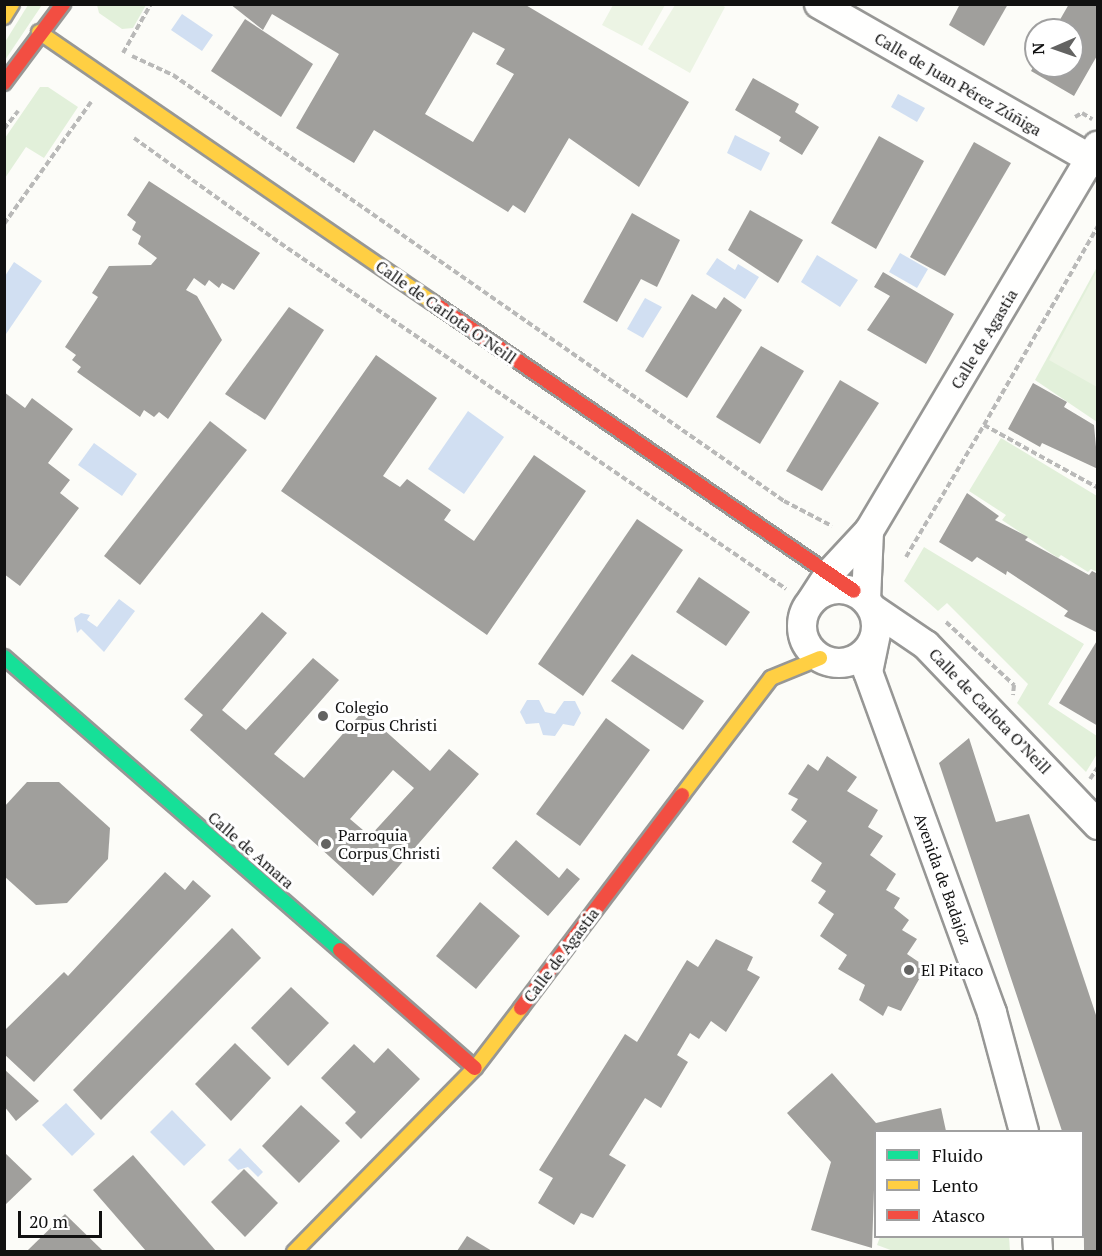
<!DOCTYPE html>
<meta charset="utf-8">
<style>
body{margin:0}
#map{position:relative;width:1102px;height:1256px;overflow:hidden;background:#fcfcf8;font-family:"PT Serif",serif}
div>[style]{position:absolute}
.green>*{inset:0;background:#e2f0da}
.pitch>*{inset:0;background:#ecf4e4}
.water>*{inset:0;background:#d1dff2}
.building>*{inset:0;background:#a09f9c}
.path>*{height:4px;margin-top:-2px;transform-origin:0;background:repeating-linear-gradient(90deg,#b9b9b8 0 6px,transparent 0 9px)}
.roads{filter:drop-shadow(2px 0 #979795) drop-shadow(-2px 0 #979795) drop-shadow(0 2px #979795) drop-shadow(0 -2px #979795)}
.street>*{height:28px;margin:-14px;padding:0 14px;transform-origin:14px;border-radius:14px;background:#fffffe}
.street>.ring{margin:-14px;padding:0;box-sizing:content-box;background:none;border:28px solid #fffffe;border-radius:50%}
.fast>*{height:14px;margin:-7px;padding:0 7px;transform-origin:7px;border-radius:7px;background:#16e098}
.slow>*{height:14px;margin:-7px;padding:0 7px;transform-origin:7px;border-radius:7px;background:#ffcf43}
.jam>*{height:14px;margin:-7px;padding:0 7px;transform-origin:7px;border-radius:7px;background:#f24e42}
.dots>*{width:16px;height:16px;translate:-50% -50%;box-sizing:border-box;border:3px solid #fff;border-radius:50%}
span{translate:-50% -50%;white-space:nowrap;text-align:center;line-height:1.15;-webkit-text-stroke:6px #fff;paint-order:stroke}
.street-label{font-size:16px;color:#111}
.poi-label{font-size:16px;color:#111}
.left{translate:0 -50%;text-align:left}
.frame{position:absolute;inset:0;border:6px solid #111;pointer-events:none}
.legend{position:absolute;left:874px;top:1130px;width:210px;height:108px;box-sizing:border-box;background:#fff;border:2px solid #a0a0a0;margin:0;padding:8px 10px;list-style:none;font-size:18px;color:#111}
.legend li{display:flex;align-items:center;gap:12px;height:30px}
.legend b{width:30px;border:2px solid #a0a0a0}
.north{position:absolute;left:1024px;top:18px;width:60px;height:60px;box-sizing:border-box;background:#fff;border:2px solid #a0a0a0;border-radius:50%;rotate:268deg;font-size:16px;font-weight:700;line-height:24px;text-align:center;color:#111}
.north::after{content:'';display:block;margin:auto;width:21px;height:27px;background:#636362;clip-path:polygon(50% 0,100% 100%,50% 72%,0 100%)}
.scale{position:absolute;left:18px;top:1211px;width:84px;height:27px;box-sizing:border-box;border:3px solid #111;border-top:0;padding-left:8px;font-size:18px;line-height:21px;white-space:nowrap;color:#111;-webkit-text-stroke:4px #fff;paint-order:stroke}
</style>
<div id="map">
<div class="green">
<i style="clip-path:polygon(28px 5px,42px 5px,5px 60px,5px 42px)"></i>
<i style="clip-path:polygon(97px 5px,97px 4px,146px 5px,133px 28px,122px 29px,99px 13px)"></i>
<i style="clip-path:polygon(40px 87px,48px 87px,78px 107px,44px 158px,26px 147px,5px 178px,5px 138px)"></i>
<i style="clip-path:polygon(1097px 267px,1097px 422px,1035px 380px)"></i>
<i style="clip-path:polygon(1001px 438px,1097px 496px,1097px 572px,1091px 569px,1088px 572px,1061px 555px,1058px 558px,1002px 520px,1006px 515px,969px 491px)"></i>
<i style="clip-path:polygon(924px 547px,1084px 644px,1048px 704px,1097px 736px,1097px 754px,1086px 772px,1017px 703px,1028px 684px,947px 603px,938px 611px,904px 581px)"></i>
<i style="clip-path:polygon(1009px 1237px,1010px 1251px,896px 1252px,877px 1245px,880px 1237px)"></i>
</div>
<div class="pitch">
<i style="clip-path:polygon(720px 4px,725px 7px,690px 73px,648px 49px,675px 5px)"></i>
<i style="clip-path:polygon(613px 5px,613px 4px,665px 5px,642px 46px,602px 25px)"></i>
<i style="clip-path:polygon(1097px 271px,1098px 387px,1097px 387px,1049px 360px)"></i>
</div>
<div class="water">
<i style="clip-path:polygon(182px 14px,213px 35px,202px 51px,171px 30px)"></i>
<i style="clip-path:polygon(898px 94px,925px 108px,917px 122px,891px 107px)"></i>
<i style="clip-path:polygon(735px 135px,770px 153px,761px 171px,727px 153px)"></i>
<i style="clip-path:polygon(900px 253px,928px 269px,917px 288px,889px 272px)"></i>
<i style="clip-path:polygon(817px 255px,858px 280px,840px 307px,801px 282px)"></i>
<i style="clip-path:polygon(717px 258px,735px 270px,738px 264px,759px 277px,745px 299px,706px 274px)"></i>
<i style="clip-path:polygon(14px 262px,42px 281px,6px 334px,5px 276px)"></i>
<i style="clip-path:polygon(645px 298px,662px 307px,643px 338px,627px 329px)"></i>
<i style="clip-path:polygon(468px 411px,504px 437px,464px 494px,428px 469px)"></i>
<i style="clip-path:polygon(94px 443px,137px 474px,122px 496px,78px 465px)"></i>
<i style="clip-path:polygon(119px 599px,135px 611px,104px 652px,81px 629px,77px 633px,74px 618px,81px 613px,90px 615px,87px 620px,97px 627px)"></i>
<i style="clip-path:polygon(527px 700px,539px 700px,545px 712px,555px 714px,564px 701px,575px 701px,581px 713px,574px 726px,563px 724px,555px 736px,543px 735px,539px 723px,526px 724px,520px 712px)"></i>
<i style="clip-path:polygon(66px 1103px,95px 1134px,72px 1156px,42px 1125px)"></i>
<i style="clip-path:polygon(172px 1110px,206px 1145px,184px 1166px,150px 1132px)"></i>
<i style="clip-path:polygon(240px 1148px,263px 1172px,258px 1177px,248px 1167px,238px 1170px,228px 1160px)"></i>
</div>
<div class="building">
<i style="clip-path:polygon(evenodd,230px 4px,524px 4px,689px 102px,639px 187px,569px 138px,525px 213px,513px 205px,508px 212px,374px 130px,354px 163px,296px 128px,339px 54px,272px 14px,263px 30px,230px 4px,473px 32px,505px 49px,496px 64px,514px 74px,473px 142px,425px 114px,473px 32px)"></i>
<i style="clip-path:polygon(960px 4px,1008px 4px,984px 46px,949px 25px)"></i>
<i style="clip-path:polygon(1069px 4px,1098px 4px,1098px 54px,1074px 96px,1031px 71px,1036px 62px,1036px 66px,1072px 66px,1072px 30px,1054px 30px)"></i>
<i style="clip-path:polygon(245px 19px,313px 64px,281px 117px,211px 71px)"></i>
<i style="clip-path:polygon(753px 78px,799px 104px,795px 112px,819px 127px,802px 155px,779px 141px,781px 137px,735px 110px)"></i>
<i style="clip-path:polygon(879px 136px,924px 161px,876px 249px,831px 223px)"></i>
<i style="clip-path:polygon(974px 142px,1011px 163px,945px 276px,910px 257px)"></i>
<i style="clip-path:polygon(149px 181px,260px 253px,234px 290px,222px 283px,219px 288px,209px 280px,205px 286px,194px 278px,186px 290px,197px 296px,222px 340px,168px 419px,159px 412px,154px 417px,144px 410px,140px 417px,77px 372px,81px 367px,72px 360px,76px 355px,65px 347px,98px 297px,92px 293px,109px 266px,151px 265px,157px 258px,138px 244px,141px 236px,132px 230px,136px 222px,127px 215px)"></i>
<i style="clip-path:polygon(750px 210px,803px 240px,778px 283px,728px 250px)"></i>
<i style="clip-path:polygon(632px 213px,680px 240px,657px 287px,641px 279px,617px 322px,583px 302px)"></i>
<i style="clip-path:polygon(883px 272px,954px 314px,926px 364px,867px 330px,890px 296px,874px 287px)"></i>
<i style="clip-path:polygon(692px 294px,716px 309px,724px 297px,742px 310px,687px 398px,645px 371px)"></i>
<i style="clip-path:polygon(289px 307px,324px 330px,265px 420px,225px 394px)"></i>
<i style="clip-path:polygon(761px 346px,804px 371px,760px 444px,716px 417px)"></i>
<i style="clip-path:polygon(376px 355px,437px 398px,383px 476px,400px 487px,407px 479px,451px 510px,444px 520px,474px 541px,534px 455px,586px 491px,487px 635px,281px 491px)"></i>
<i style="clip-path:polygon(840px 380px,879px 403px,822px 491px,786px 471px)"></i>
<i style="clip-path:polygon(1033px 383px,1067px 402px,1064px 407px,1094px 425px,1098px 469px,1042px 443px,1040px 447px,1008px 429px)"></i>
<i style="clip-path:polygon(4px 392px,25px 408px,32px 398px,73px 429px,48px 463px,70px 480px,60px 493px,79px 508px,20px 586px,4px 574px)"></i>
<i style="clip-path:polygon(210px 421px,247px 450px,140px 585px,104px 556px)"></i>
<i style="clip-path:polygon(967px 493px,999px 516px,995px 520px,1028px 537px,1025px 540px,1089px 575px,1092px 571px,1098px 574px,1098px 633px,1064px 616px,1068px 611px,1007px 571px,1006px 575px,977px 557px,972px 562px,939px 542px)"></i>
<i style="clip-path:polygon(637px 519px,683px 550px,583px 696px,538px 664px)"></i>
<i style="clip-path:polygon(699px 577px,750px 612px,726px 646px,676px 612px)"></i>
<i style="clip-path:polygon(evenodd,262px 612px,287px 633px,222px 710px,246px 730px,313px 658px,339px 680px,274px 754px,304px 778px,363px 711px,430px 771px,449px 749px,479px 774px,373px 896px,190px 730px,203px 715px,184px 699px,262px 612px,393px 770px,414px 788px,370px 836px,350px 819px,393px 770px)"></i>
<i style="clip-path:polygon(1098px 639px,1098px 726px,1059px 703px)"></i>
<i style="clip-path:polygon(632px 654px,704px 701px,683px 730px,611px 681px)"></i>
<i style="clip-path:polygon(606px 718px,650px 750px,580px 846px,536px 814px)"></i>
<i style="clip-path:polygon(969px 738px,996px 822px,1029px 814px,1098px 1021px,1098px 1251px,1084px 1251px,1083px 1131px,1062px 1131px,939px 763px)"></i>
<i style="clip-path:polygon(827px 756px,857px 777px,847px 791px,878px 810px,868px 827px,883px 836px,870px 855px,896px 874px,886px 890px,900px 898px,894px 908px,909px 920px,902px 930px,917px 939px,907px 954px,926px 967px,901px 1011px,888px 1006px,883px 1016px,859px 1000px,865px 985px,838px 969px,847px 955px,820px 936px,834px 914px,818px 903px,826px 891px,811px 881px,822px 863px,792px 842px,807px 821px,791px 810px,798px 799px,788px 794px,808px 764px,818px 771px)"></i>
<i style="clip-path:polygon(27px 782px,59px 782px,110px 828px,108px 859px,67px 903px,36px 905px,4px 876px,4px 807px)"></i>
<i style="clip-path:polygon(516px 840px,559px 878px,567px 868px,580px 879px,548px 916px,492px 868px)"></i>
<i style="clip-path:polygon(165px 872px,185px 890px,193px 880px,211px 896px,34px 1082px,4px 1054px,4px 1031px,64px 972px,68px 976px)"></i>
<i style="clip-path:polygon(480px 902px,520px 936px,476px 989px,436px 956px)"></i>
<i style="clip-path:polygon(232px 928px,261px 958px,101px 1120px,73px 1090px)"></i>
<i style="clip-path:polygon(716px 939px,753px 957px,747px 970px,760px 977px,726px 1032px,711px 1021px,699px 1039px,690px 1033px,677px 1055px,688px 1062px,661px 1108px,645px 1098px,609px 1155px,626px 1165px,593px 1218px,581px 1213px,574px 1225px,538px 1203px,553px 1178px,539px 1170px,625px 1034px,637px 1042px,687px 960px,698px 967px)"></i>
<i style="clip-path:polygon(291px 987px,329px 1023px,288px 1066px,251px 1028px)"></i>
<i style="clip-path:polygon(235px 1043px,271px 1078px,231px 1121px,195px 1084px)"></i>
<i style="clip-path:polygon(354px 1044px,374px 1063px,388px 1048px,420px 1079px,361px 1139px,345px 1123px,356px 1112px,321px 1078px)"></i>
<i style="clip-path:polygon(4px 1069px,39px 1101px,16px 1121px,4px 1106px)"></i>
<i style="clip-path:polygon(832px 1073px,876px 1123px,941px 1108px,946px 1131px,876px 1132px,872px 1248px,811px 1230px,831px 1162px,787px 1113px)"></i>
<i style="clip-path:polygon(301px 1105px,340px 1141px,299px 1183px,262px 1146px)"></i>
<i style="clip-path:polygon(4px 1152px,32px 1179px,4px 1206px)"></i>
<i style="clip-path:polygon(133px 1155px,216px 1251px,146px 1251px,93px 1190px)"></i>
<i style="clip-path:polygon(244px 1169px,278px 1203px,245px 1237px,211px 1202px)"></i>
<i style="clip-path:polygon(65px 1214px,103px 1251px,27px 1251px)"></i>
<i style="clip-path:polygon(467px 1236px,492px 1251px,457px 1251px)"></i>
</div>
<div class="path">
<i style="left:123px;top:53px;width:56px;rotate:-60.3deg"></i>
<i style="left:132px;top:56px;width:45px;rotate:24.9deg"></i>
<i style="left:173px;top:75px;width:745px;rotate:34.88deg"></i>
<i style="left:784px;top:501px;width:54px;rotate:27.5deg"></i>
<i style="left:1075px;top:117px;width:8px;rotate:-30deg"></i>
<i style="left:1082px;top:113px;width:12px;rotate:31deg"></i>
<i style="left:4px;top:129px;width:23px;rotate:-52deg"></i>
<i style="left:134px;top:138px;width:180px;rotate:35.7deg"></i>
<i style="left:280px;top:243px;width:613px;rotate:34.36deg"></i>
<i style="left:4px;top:224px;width:150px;rotate:-54.5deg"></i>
<i style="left:984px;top:425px;width:229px;rotate:-60.2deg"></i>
<i style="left:906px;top:557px;width:153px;rotate:-59.4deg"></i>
<i style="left:984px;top:425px;width:130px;rotate:28.9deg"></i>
<i style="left:946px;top:622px;width:93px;rotate:42.8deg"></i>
<i style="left:1014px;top:685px;width:10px;rotate:96deg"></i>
<i style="left:1090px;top:779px;width:14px;rotate:-56deg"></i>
</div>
<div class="roads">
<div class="street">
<i style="left:819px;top:4px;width:321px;rotate:29.7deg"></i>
<i class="ring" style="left:802px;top:589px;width:46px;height:46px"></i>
<i style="left:812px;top:600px;width:30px;rotate:-57deg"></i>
<i style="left:828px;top:575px;width:60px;rotate:-47deg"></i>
<i style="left:869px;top:531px;width:448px;rotate:-59.3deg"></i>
<i style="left:866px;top:600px;width:69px;rotate:-87.5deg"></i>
<i style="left:873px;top:609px;width:64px;rotate:34.2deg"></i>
<i style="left:926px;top:645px;width:249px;rotate:46.3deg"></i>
<i style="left:877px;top:629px;width:44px;rotate:101.8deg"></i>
<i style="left:868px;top:672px;width:363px;rotate:70deg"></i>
<i style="left:992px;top:1013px;width:123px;rotate:74.9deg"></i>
<i style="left:1037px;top:1236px;width:16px;rotate:86deg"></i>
</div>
<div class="fast">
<i style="left:4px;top:657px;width:446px;rotate:41.1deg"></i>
</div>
<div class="slow">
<i style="left:4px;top:17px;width:15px;rotate:-58deg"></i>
<i style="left:39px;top:32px;width:477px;rotate:34.5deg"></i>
<i style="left:682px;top:795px;width:147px;rotate:-52.7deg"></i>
<i style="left:771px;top:678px;width:53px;rotate:-22.2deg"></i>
<i style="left:294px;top:1252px;width:258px;rotate:-45.5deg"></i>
<i style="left:475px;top:1068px;width:76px;rotate:-52.5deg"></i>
</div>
<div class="jam">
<i style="left:4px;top:83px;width:99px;rotate:-53.2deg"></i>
<i style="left:432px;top:302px;width:511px;rotate:34.4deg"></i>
<i style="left:340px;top:950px;width:179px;rotate:41.2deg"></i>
<i style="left:521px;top:1008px;width:267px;rotate:-52.9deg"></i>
</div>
</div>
<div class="dots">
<i style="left:323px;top:716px;background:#636362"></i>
<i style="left:326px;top:844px;background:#636362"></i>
<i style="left:909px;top:970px;background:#636362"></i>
</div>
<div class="street-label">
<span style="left:958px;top:84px;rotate:30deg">Calle de Juan Pérez Zúñiga</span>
<span style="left:446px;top:312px;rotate:35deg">Calle de Carlota O’Neill</span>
<span style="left:984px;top:339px;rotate:-59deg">Calle de Agastia</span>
<span style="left:990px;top:711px;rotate:46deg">Calle de Carlota O’Neill</span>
<span style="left:251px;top:850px;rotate:41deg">Calle de Amara</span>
<span style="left:943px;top:879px;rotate:70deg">Avenida de Badajoz</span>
<span style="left:561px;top:955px;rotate:-53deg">Calle de Agastia</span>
</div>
<div class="poi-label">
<span class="left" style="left:335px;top:716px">Colegio<br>Corpus Christi</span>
<span class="left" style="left:338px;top:844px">Parroquia<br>Corpus Christi</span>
<span class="left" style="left:921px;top:970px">El Pitaco</span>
</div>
<div class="frame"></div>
<ul class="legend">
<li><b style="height:8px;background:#16e098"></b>Fluido</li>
<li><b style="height:8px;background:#ffcf43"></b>Lento</li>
<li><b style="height:8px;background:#f24e42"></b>Atasco</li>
</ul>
<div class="north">N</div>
<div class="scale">20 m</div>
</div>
